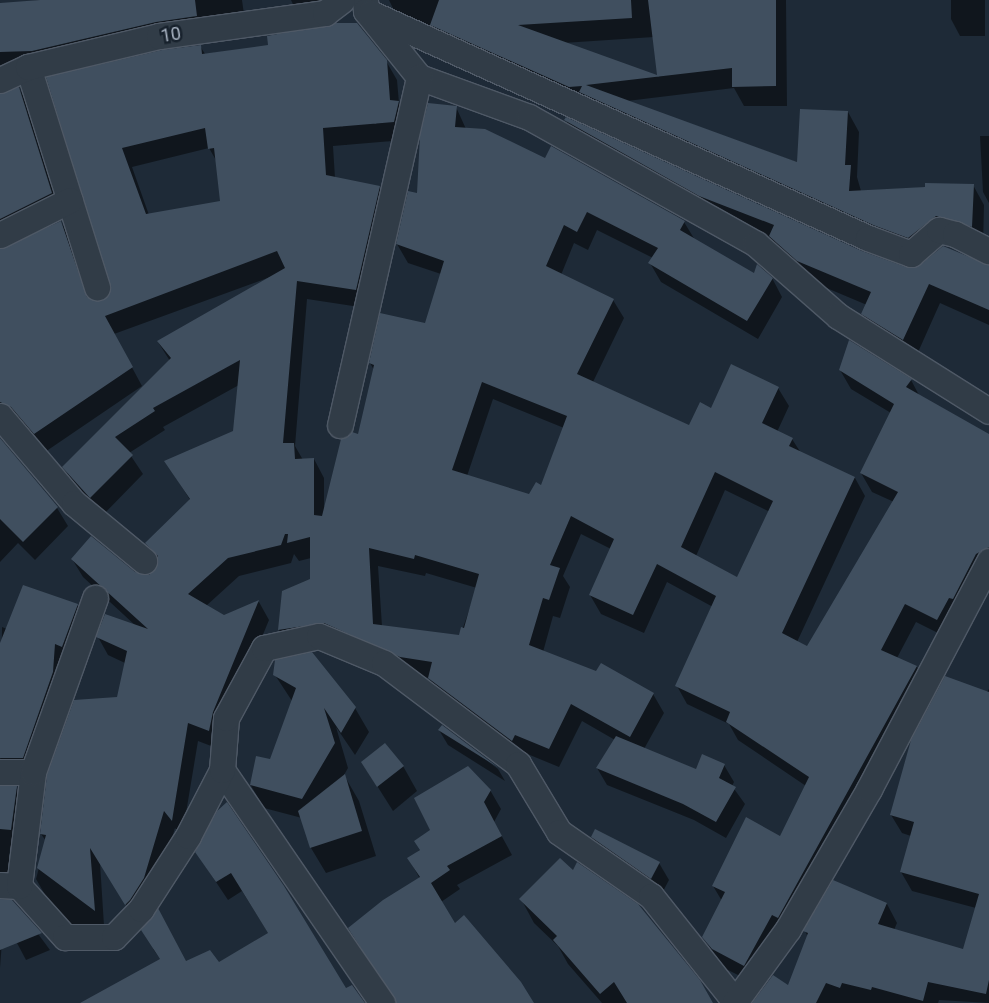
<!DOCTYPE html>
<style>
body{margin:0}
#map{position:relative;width:989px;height:1003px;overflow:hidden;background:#1e2a37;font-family:Roboto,sans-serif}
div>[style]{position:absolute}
.shadow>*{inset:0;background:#0007}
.building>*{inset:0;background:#404f5f}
.roads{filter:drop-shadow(1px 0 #4f5966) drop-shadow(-1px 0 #4f5966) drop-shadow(0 1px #4f5966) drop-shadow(0 -1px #4f5966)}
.minor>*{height:25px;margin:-12.5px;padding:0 12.5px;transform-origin:12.5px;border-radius:12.5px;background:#313c47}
span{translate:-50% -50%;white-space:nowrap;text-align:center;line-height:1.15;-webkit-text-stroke:5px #17212c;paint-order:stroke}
.street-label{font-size:18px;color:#abb6c5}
</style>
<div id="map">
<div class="shadow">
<i style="clip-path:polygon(41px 0,242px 0,245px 22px,0 70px,0 5px)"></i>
<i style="clip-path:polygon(291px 0,334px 0,296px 11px)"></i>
<i style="clip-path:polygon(evenodd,389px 0,786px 0,787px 106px,744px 106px,734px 88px,627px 101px,799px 163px,848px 112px,859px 132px,857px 177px,861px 191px,973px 185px,984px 205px,983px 246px,948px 235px,920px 257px,443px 44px,432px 25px,401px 25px,389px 0,654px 37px,659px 77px,563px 43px,654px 37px)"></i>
<i style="clip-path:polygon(951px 0,985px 0,985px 36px,960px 36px,951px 19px)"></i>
<i style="clip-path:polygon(evenodd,338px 23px,357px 25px,386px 61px,397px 80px,399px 103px,409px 121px,404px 140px,333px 146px,335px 178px,379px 187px,389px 205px,366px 308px,307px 299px,295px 446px,303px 460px,314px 459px,324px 478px,324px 508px,359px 435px,374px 370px,370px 363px,426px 325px,441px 274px,408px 263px,397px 244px,456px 107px,466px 129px,546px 159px,684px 222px,695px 240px,754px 275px,772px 278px,782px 297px,758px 339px,661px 282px,650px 263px,653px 258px,597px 230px,588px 250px,574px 243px,561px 275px,613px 300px,624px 318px,593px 382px,690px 426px,711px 410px,778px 388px,789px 406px,777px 432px,792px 439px,801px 453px,855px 478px,865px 496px,797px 642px,807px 648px,894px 502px,872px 492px,861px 473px,891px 413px,851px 389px,840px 370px,911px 380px,920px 397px,989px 435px,989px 571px,948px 638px,916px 622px,897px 658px,917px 667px,927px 686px,754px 983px,724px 968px,703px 937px,722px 901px,713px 886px,781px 838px,806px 786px,738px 740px,729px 724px,687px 704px,677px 686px,713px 607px,667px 582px,644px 633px,601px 614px,590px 595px,611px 549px,581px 534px,563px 576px,570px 587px,560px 618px,553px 616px,543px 652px,653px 694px,664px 713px,644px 749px,697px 770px,724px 765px,734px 782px,732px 786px,745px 804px,726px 838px,694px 820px,607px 785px,597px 768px,615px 740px,582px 721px,559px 767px,525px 753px,523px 759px,440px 697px,429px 678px,412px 676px,335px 641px,290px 648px,279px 630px,283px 591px,311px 580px,311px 558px,299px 561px,294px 554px,291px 563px,239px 576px,206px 606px,224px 616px,259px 602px,269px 620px,223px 731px,219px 749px,198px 741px,182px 837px,175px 828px,154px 897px,137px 922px,100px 863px,105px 941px,83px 941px,51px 905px,36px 879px,46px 841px,41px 834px,118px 698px,125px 663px,108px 655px,98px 637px,137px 627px,83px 577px,72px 559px,149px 576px,156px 571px,158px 562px,147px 543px,190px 500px,166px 461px,234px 432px,239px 385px,163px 427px,165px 430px,129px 453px,143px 474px,102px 516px,74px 486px,64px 467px,170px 361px,158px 342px,273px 276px,114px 334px,142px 386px,45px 452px,0 410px,0 249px,61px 222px,71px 240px,91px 300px,101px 302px,112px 291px,48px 78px,200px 46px,205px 54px,270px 46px,338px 23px,209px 148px,217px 162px,221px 202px,149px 215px,132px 167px,209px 148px,338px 23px,493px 399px,564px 428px,542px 486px,530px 496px,467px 476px,493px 399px,338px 23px,725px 490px,770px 512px,738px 578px,696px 556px,725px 490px,338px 23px,378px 566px,425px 576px,426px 573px,477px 588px,460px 636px,382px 626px,378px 566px)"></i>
<i style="clip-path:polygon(19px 88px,29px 107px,62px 212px,0 247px,0 96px)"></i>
<i style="clip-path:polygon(566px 120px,862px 252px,906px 269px,989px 265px,989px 325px,940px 303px,915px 359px,874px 334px,863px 314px,867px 305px,810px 281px,782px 257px,772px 240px,712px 216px,578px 141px)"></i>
<i style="clip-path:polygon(980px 136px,989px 136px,989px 203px,983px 192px)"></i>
<i style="clip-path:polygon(0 439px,57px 508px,68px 526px,35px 560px,18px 543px,0 562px)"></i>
<i style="clip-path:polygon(77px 605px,88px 625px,34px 777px,0 784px,2px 627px,7px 629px)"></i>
<i style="clip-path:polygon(275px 675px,355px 708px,369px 732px,355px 755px,336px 727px,348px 768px,344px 775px,359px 801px,376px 856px,326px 873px,311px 848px,302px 818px,264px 808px,250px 784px,270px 761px,292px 701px)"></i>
<i style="clip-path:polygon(989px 689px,989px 1003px,939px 1000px,938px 1003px,754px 1003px,789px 987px,808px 937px,805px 931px,833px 882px,887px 904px,897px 923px,894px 930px,964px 950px,976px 908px,912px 891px,901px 872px,911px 836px,902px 833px,891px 815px)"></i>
<i style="clip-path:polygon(442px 727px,498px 769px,505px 781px,448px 745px,439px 730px)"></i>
<i style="clip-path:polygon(362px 762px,403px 766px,417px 791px,393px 811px)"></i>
<i style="clip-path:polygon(0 786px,16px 788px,28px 808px,22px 850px,10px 848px,7px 892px,0 896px)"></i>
<i style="clip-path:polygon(490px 790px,501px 809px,494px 822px,512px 855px,457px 885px,460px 889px,441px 902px,455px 925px,532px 1003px,396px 1003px,420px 879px,409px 859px)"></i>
<i style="clip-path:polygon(218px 812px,345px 990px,364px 1003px,116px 1003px,161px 960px,153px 949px,187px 962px,218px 963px,269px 934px,242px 891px,228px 900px,196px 852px)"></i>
<i style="clip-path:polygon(592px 837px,659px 863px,669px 880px,661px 895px,602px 854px)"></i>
<i style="clip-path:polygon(521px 899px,711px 1003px,602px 1003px,568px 964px,558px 946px,534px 923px)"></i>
<i style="clip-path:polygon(24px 915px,50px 950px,26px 960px,17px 943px)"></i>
<i style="clip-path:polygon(0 938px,2px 941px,0 968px)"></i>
</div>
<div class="building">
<i style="clip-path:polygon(40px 0,195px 0,197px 16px,156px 22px,32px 51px,0 52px,0 3px)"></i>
<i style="clip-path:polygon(439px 0,631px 0,632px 18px,518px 25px,657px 75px,648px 0,776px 0,776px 86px,732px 87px,732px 68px,586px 85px,797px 162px,800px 109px,848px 111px,845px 165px,851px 165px,849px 191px,925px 187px,925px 183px,974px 184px,972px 227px,936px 216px,908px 238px,873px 225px,579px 92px,582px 86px,569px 87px,430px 25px)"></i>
<i style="clip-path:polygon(evenodd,335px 23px,357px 23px,387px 60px,390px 100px,399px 101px,394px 122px,323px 128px,326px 175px,380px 186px,356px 290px,297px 281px,283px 443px,294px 443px,295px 459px,314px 458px,314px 515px,322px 516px,341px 439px,352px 432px,358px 434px,374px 365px,369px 363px,380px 313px,425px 323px,444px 261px,396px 244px,408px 191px,417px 193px,420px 135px,428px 103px,457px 106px,455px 127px,485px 129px,545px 158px,551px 146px,685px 221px,680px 230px,754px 273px,757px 264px,773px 278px,747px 321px,648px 263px,658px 248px,587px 212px,577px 232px,564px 225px,546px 266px,614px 299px,577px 374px,689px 425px,700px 402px,711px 408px,731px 364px,779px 387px,762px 423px,793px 438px,789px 446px,855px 477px,782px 633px,807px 646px,898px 492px,860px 473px,894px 404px,839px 370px,849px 340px,912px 379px,906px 387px,989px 434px,989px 547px,976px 554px,953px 599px,949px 598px,937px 620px,905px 604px,881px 650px,917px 666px,778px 918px,772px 915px,744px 966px,712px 949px,702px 937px,725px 892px,712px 886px,746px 817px,780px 836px,809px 777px,726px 722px,730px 712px,675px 686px,716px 596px,657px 564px,633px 615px,589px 595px,614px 539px,571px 516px,550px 565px,560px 568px,549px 600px,543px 598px,529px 645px,596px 671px,601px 663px,654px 693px,630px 737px,571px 704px,549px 749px,515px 735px,512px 741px,428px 678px,432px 662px,400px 657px,324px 623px,278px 630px,282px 591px,310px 579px,310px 537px,287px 543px,288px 534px,285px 534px,281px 545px,228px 558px,188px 594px,224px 615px,259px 600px,213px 712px,209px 731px,188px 723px,172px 821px,164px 811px,144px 878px,130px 900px,125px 905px,90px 848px,95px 911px,37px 868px,46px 835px,40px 834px,47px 775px,74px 700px,117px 697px,127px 651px,96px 637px,105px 614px,148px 629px,71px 559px,91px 536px,135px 572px,149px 575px,155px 570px,158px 556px,145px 543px,190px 499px,164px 461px,233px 431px,240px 360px,153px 408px,155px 411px,115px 437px,133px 455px,90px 498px,62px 467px,171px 358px,157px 341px,285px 268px,277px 251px,105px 316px,133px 367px,34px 434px,11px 407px,0 402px,0 249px,61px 221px,87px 297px,102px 301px,111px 290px,46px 77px,162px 50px,201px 45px,202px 54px,268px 45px,267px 36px,335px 23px,205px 128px,208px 149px,214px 148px,220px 201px,146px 214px,122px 148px,205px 128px,335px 23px,482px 382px,567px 416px,541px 485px,536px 482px,529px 494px,452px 470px,482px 382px,335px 23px,715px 472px,773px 501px,737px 577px,681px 547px,715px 472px,335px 23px,369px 548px,414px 559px,415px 555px,479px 574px,464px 628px,461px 627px,459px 635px,373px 624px,369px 548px)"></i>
<i style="clip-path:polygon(19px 87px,52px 193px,0 219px,0 94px)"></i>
<i style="clip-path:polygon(566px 117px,862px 251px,906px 267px,920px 265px,943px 246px,989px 265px,989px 310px,929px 284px,903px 340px,861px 314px,871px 292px,797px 261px,769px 236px,774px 225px,699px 196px,564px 120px)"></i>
<i style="clip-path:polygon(0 438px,58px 507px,23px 542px,0 519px)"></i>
<i style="clip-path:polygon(23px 585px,78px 604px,62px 647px,55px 644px,53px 672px,23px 758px,0 758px,0 643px)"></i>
<i style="clip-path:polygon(312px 652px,356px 707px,341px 733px,324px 708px,335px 743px,302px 799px,250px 785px,256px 756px,270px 759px,296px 688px,273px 675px,275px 660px)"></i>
<i style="clip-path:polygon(945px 676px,989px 692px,989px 980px,986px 994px,928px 982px,923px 1001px,872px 987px,871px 990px,842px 983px,840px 988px,826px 983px,816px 1003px,752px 1003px,773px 975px,788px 985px,808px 933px,803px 931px,833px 880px,887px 903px,878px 924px,963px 949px,979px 894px,900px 872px,914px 822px,890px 815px,911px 740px)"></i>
<i style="clip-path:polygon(442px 725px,499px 768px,438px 730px)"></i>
<i style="clip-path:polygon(616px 736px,696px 769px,702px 754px,725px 764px,719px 778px,736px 787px,716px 822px,683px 804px,596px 768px)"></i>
<i style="clip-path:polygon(385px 743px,404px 766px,377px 787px,361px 762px)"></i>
<i style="clip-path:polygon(468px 766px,491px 790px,484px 802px,502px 836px,447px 866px,450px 870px,431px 883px,455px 923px,464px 915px,521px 982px,534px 1003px,396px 1003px,348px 928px,383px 900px,420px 877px,407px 858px,420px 850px,414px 841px,430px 830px,414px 798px)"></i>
<i style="clip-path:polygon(345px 774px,362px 831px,310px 848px,298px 811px)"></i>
<i style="clip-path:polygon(0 786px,17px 786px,11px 830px,0 829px)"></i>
<i style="clip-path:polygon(227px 802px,284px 886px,346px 988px,352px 985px,365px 1003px,80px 1003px,160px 959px,141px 930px,158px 908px,186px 961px,210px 950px,219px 962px,268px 933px,231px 873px,216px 882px,195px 852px,217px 811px)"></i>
<i style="clip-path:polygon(595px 829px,660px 862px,651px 879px,591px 837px)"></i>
<i style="clip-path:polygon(560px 858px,573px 870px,577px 862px,638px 904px,700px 980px,713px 1003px,627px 1003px,614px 982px,600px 994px,553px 940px,557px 936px,519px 899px)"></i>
<i style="clip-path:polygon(0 899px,12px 900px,42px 933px,0 950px)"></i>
</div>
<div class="roads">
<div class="minor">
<i style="left:365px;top:0;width:11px;rotate:85deg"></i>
<i style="left:366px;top:11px;width:85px;rotate:51.2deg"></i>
<i style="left:419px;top:77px;width:117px;rotate:20deg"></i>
<i style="left:529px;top:117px;width:260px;rotate:29.2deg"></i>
<i style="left:756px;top:244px;width:109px;rotate:41.3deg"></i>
<i style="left:838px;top:316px;width:178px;rotate:32.2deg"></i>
<i style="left:370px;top:13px;width:546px;rotate:24.31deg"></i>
<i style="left:868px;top:238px;width:46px;rotate:20.4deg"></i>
<i style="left:911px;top:254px;width:37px;rotate:-41deg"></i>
<i style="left:939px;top:230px;width:16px;rotate:14deg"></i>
<i style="left:955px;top:234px;width:38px;rotate:27deg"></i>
<i style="left:28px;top:67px;width:231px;rotate:72.6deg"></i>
<i style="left:0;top:80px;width:31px;rotate:-25deg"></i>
<i style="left:28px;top:67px;width:135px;rotate:-13.3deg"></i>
<i style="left:159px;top:36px;width:168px;rotate:-7.9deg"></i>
<i style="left:325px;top:13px;width:21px;rotate:-37deg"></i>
<i style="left:0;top:235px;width:78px;rotate:-26.6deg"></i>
<i style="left:0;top:416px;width:114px;rotate:49.6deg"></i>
<i style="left:74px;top:503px;width:91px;rotate:39.6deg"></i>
<i style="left:340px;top:425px;width:357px;rotate:-77.2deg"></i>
<i style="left:222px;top:770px;width:283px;rotate:55.5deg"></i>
<i style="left:0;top:772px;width:33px"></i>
<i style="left:0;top:885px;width:19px;rotate:3deg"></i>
<i style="left:19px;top:886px;width:69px;rotate:48deg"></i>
<i style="left:65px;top:937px;width:49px"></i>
<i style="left:114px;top:937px;width:39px;rotate:-46deg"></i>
<i style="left:141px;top:909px;width:87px;rotate:-57.2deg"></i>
<i style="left:188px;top:836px;width:74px;rotate:-62.7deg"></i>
<i style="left:222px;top:770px;width:52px;rotate:-85.6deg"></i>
<i style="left:226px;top:718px;width:80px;rotate:-61.5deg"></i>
<i style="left:264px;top:648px;width:56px;rotate:-12.3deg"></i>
<i style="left:319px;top:636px;width:70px;rotate:22.6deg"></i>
<i style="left:384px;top:663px;width:168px;rotate:37deg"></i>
<i style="left:518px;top:764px;width:79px;rotate:58.9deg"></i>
<i style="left:559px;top:832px;width:112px;rotate:34.8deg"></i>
<i style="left:651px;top:896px;width:137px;rotate:51.5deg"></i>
<i style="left:19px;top:886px;width:115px;rotate:-83deg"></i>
<i style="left:33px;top:772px;width:185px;rotate:-70.4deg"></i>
<i style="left:735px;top:1002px;width:90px;rotate:-54deg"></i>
<i style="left:788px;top:929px;width:162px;rotate:-59.9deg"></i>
<i style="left:869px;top:789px;width:258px;rotate:-62.2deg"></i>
</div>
</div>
<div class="street-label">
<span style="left:171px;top:35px;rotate:-9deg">10</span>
</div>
</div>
